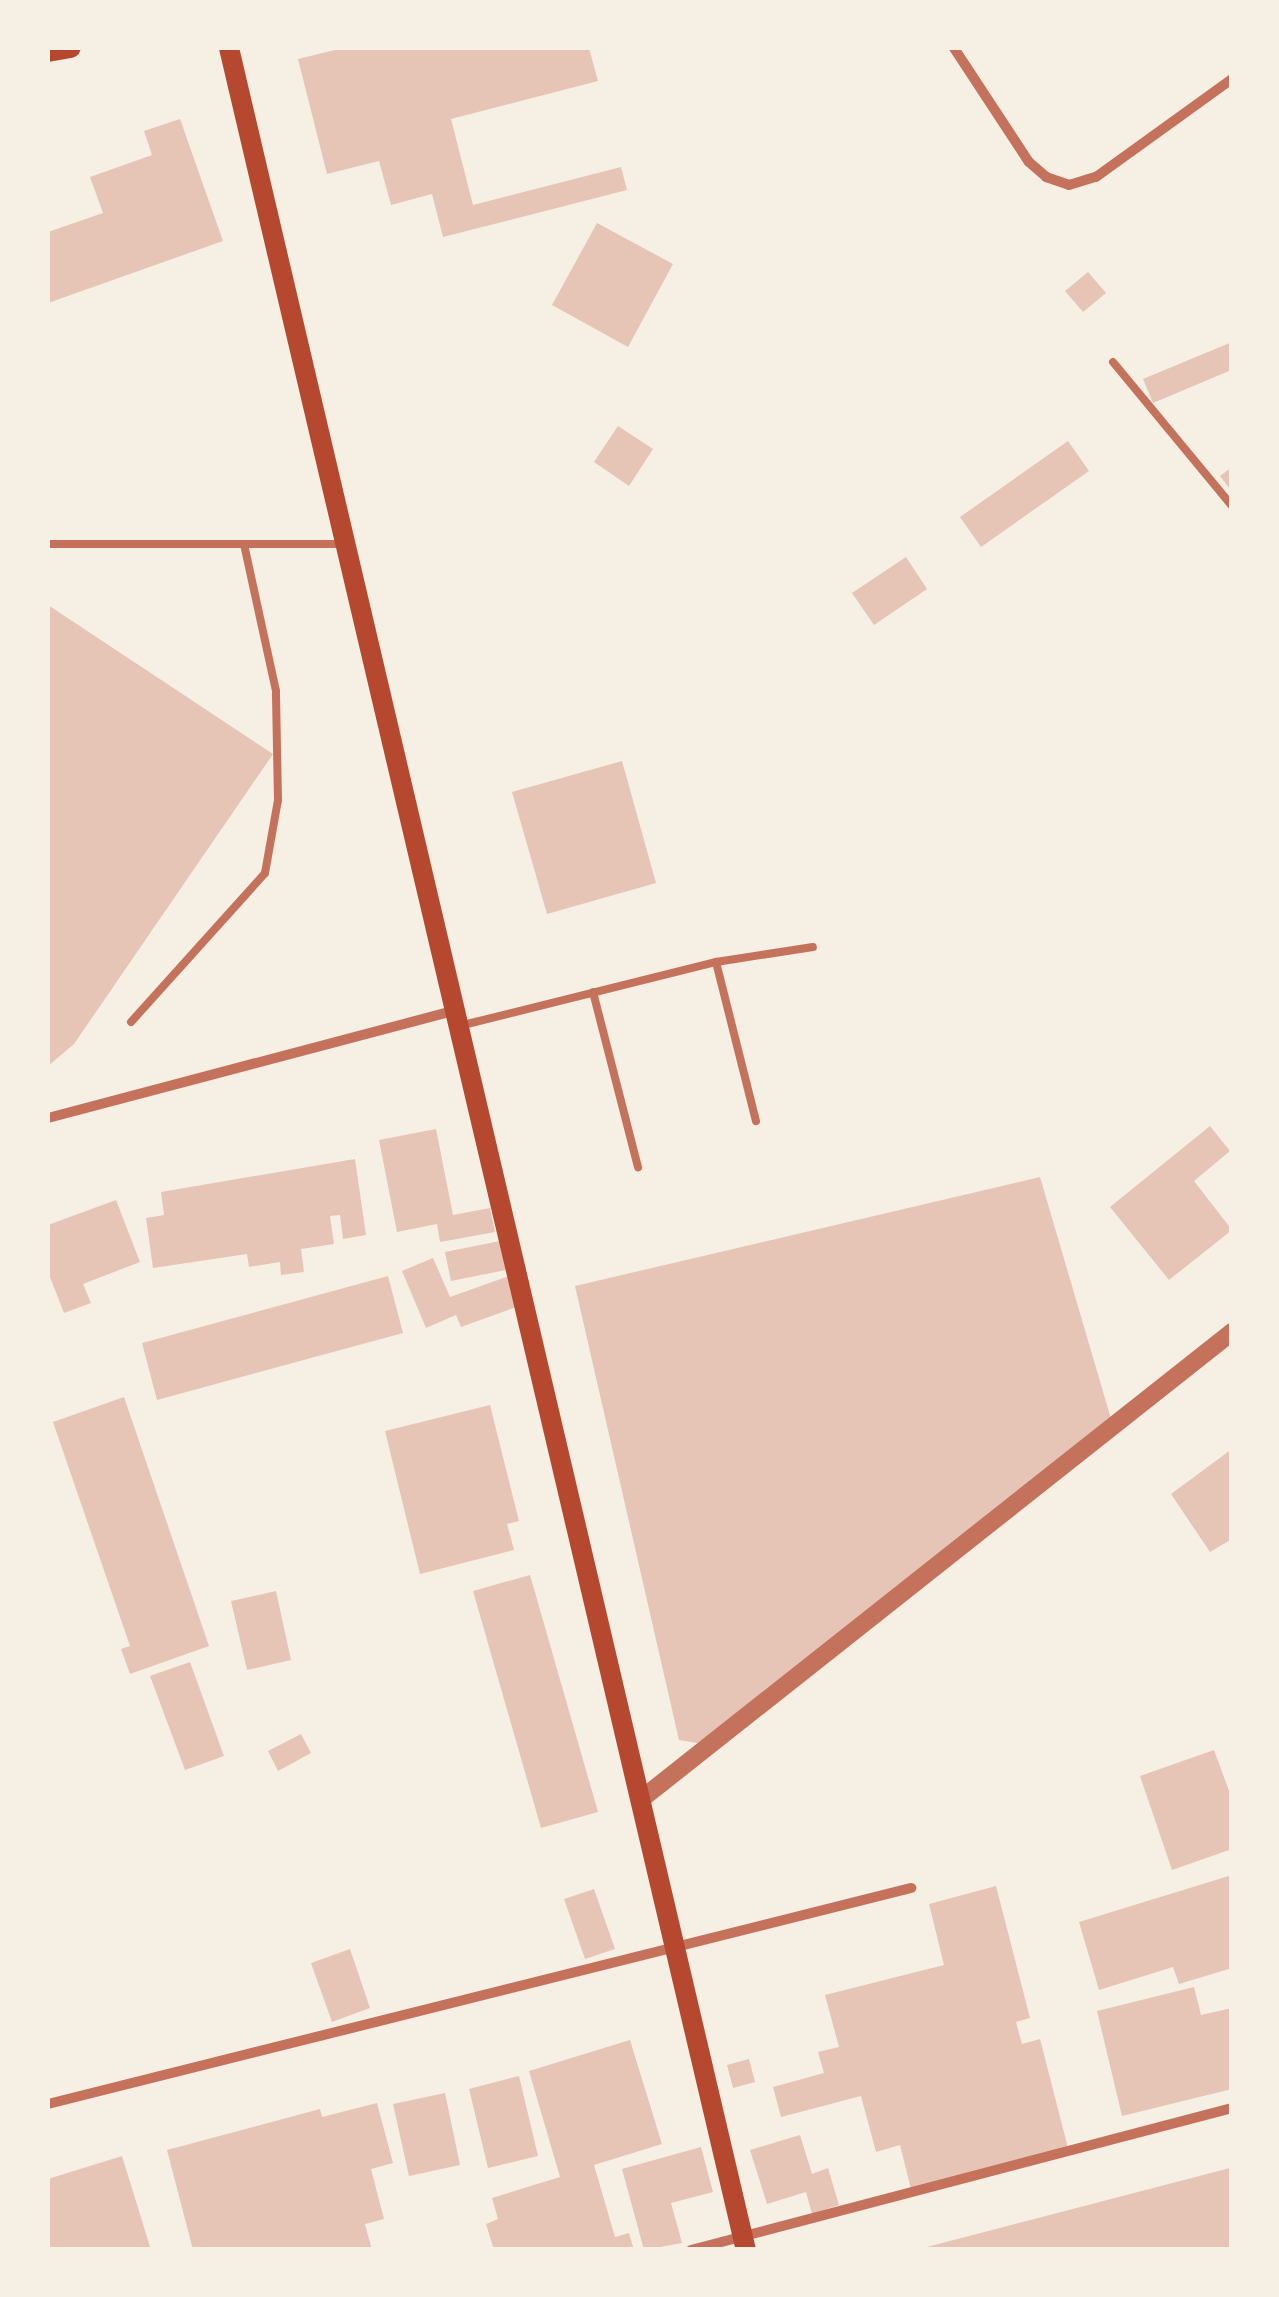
<!DOCTYPE html>
<style>
body{margin:0}
#map{position:relative;width:1279px;height:2297px;overflow:hidden;background:#f6efe4;font-family:Inter,sans-serif}
div>[style]{position:absolute}
.building>*{inset:0;background:#e6c5b7}
.service>*{height:8px;margin:-4px;padding:0 4px;transform-origin:4px;border-radius:4px;background:#c5725c}
.minor>*{height:10px;margin:-5px;padding:0 5px;transform-origin:5px;border-radius:5px;background:#c5725c}
.tertiary>*{height:18px;margin:-9px;padding:0 9px;transform-origin:9px;border-radius:9px;background:#c5725c}
.secondary>*{height:20px;margin:-10px;padding:0 10px;transform-origin:10px;border-radius:10px;background:#b5482f}
span{translate:-50% -50%;white-space:nowrap;text-align:center;line-height:1.15;-webkit-text-stroke:10px #f6efe4;paint-order:stroke}
.frame{position:absolute;inset:0;border:50px solid #f6efe4;pointer-events:none}
</style>
<div id="map">
<div class="building">
<i style="clip-path:polygon(343px 48px,589px 48px,598px 81px,451px 119px,473px 205px,621px 167px,627px 190px,443px 237px,432px 194px,391px 205px,379px 161px,327px 174px,298px 59px)"></i>
<i style="clip-path:polygon(180px 119px,223px 241px,48px 303px,48px 232px,103px 213px,90px 177px,152px 155px,144px 131px)"></i>
<i style="clip-path:polygon(597px 223px,673px 264px,628px 347px,552px 305px)"></i>
<i style="clip-path:polygon(1088px 272px,1106px 293px,1083px 312px,1065px 291px)"></i>
<i style="clip-path:polygon(1232px 342px,1232px 378px,1229px 371px,1153px 403px,1143px 379px)"></i>
<i style="clip-path:polygon(618px 426px,653px 449px,629px 486px,594px 462px)"></i>
<i style="clip-path:polygon(1068px 441px,1089px 471px,981px 547px,960px 517px)"></i>
<i style="clip-path:polygon(1232px 467px,1232px 492px,1220px 476px)"></i>
<i style="clip-path:polygon(906px 557px,927px 589px,874px 625px,852px 593px)"></i>
<i style="clip-path:polygon(48px 605px,273px 754px,74px 1044px,48px 1066px)"></i>
<i style="clip-path:polygon(622px 761px,656px 883px,547px 914px,512px 792px)"></i>
<i style="clip-path:polygon(1210px 1126px,1230px 1151px,1194px 1181px,1232px 1230px,1169px 1280px,1110px 1207px)"></i>
<i style="clip-path:polygon(436px 1129px,453px 1215px,490px 1208px,495px 1232px,440px 1242px,437px 1224px,397px 1232px,379px 1140px)"></i>
<i style="clip-path:polygon(355px 1159px,366px 1235px,343px 1239px,340px 1215px,330px 1216px,334px 1244px,301px 1249px,304px 1272px,281px 1275px,280px 1262px,249px 1267px,247px 1254px,153px 1268px,146px 1218px,164px 1215px,161px 1192px)"></i>
<i style="clip-path:polygon(1040px 1177px,1114px 1429px,715px 1746px,679px 1740px,575px 1286px)"></i>
<i style="clip-path:polygon(116px 1200px,140px 1262px,83px 1284px,91px 1303px,64px 1313px,48px 1272px,48px 1225px)"></i>
<i style="clip-path:polygon(505px 1240px,511px 1269px,451px 1281px,445px 1252px)"></i>
<i style="clip-path:polygon(433px 1258px,450px 1297px,509px 1276px,519px 1306px,461px 1327px,456px 1315px,426px 1328px,402px 1271px)"></i>
<i style="clip-path:polygon(388px 1276px,403px 1333px,157px 1400px,142px 1343px)"></i>
<i style="clip-path:polygon(124px 1397px,209px 1646px,130px 1674px,121px 1649px,130px 1646px,53px 1422px)"></i>
<i style="clip-path:polygon(490px 1405px,519px 1521px,507px 1524px,514px 1550px,420px 1574px,385px 1431px)"></i>
<i style="clip-path:polygon(1232px 1449px,1232px 1539px,1210px 1552px,1171px 1494px)"></i>
<i style="clip-path:polygon(530px 1575px,598px 1812px,541px 1828px,473px 1591px)"></i>
<i style="clip-path:polygon(276px 1591px,291px 1660px,247px 1670px,231px 1601px)"></i>
<i style="clip-path:polygon(190px 1662px,224px 1756px,185px 1770px,150px 1676px)"></i>
<i style="clip-path:polygon(301px 1734px,311px 1753px,278px 1771px,268px 1751px)"></i>
<i style="clip-path:polygon(1214px 1750px,1232px 1799px,1232px 1849px,1172px 1870px,1140px 1776px)"></i>
<i style="clip-path:polygon(1232px 1875px,1232px 1968px,1179px 1984px,1173px 1967px,1099px 1990px,1079px 1922px)"></i>
<i style="clip-path:polygon(996px 1886px,1030px 2018px,1016px 2022px,1022px 2044px,1040px 2039px,1068px 2148px,911px 2189px,900px 2145px,876px 2152px,861px 2096px,781px 2117px,773px 2087px,824px 2073px,818px 2052px,839px 2047px,825px 1995px,944px 1965px,929px 1904px)"></i>
<i style="clip-path:polygon(594px 1889px,615px 1949px,585px 1959px,564px 1899px)"></i>
<i style="clip-path:polygon(350px 1949px,370px 2008px,332px 2022px,311px 1963px)"></i>
<i style="clip-path:polygon(1194px 1987px,1201px 2015px,1232px 2008px,1232px 2089px,1122px 2116px,1097px 2011px)"></i>
<i style="clip-path:polygon(630px 2040px,662px 2144px,594px 2165px,615px 2237px,629px 2233px,634px 2250px,494px 2250px,486px 2224px,498px 2219px,492px 2198px,560px 2177px,529px 2071px)"></i>
<i style="clip-path:polygon(749px 2059px,755px 2082px,733px 2088px,727px 2065px)"></i>
<i style="clip-path:polygon(519px 2076px,538px 2156px,488px 2168px,469px 2089px)"></i>
<i style="clip-path:polygon(445px 2093px,460px 2165px,409px 2176px,393px 2104px)"></i>
<i style="clip-path:polygon(377px 2103px,393px 2163px,371px 2169px,384px 2219px,365px 2224px,372px 2250px,193px 2250px,167px 2150px,320px 2109px,322px 2117px)"></i>
<i style="clip-path:polygon(800px 2135px,812px 2174px,828px 2168px,839px 2205px,812px 2214px,806px 2192px,767px 2204px,750px 2150px)"></i>
<i style="clip-path:polygon(701px 2147px,713px 2192px,671px 2203px,682px 2243px,644px 2250px,622px 2169px)"></i>
<i style="clip-path:polygon(122px 2156px,151px 2250px,48px 2250px,48px 2179px)"></i>
<i style="clip-path:polygon(1230px 2168px,1232px 2250px,923px 2250px,923px 2248px)"></i>
</div>
<div class="service">
<i style="left:1113px;top:362px;width:187px;rotate:50.4deg"></i>
<i style="left:48px;top:544px;width:297px"></i>
<i style="left:716px;top:962px;width:164px;rotate:75.9deg"></i>
<i style="left:593px;top:992px;width:181px;rotate:75.6deg"></i>
<i style="left:131px;top:1022px;width:200px;rotate:-48deg"></i>
<i style="left:265px;top:873px;width:74px;rotate:-79.9deg"></i>
<i style="left:278px;top:800px;width:109px;rotate:-91.1deg"></i>
<i style="left:276px;top:691px;width:150px;rotate:-102.3deg"></i>
<i style="left:463px;top:1025px;width:261px;rotate:-14deg"></i>
<i style="left:716px;top:962px;width:98px;rotate:-8.8deg"></i>
</div>
<div class="minor">
<i style="left:954px;top:48px;width:136px;rotate:56.7deg"></i>
<i style="left:1029px;top:162px;width:23px;rotate:41deg"></i>
<i style="left:1046px;top:177px;width:24px;rotate:19deg"></i>
<i style="left:1069px;top:185px;width:28px;rotate:-17deg"></i>
<i style="left:1096px;top:177px;width:168px;rotate:-35.8deg"></i>
<i style="left:48px;top:1118px;width:423px;rotate:-14.8deg"></i>
<i style="left:48px;top:2104px;width:890px;rotate:-14.05deg"></i>
<i style="left:691px;top:2250px;width:559px;rotate:-14.71deg"></i>
</div>
<div class="tertiary">
<i style="left:644px;top:1797px;width:750px;rotate:-38.34deg"></i>
</div>
<div class="secondary">
<i style="left:229px;top:48px;width:2262px;rotate:76.79deg"></i>
<i style="left:48px;top:52px;width:23px;rotate:-10deg"></i>
</div>
<div class="frame"></div>
</div>
